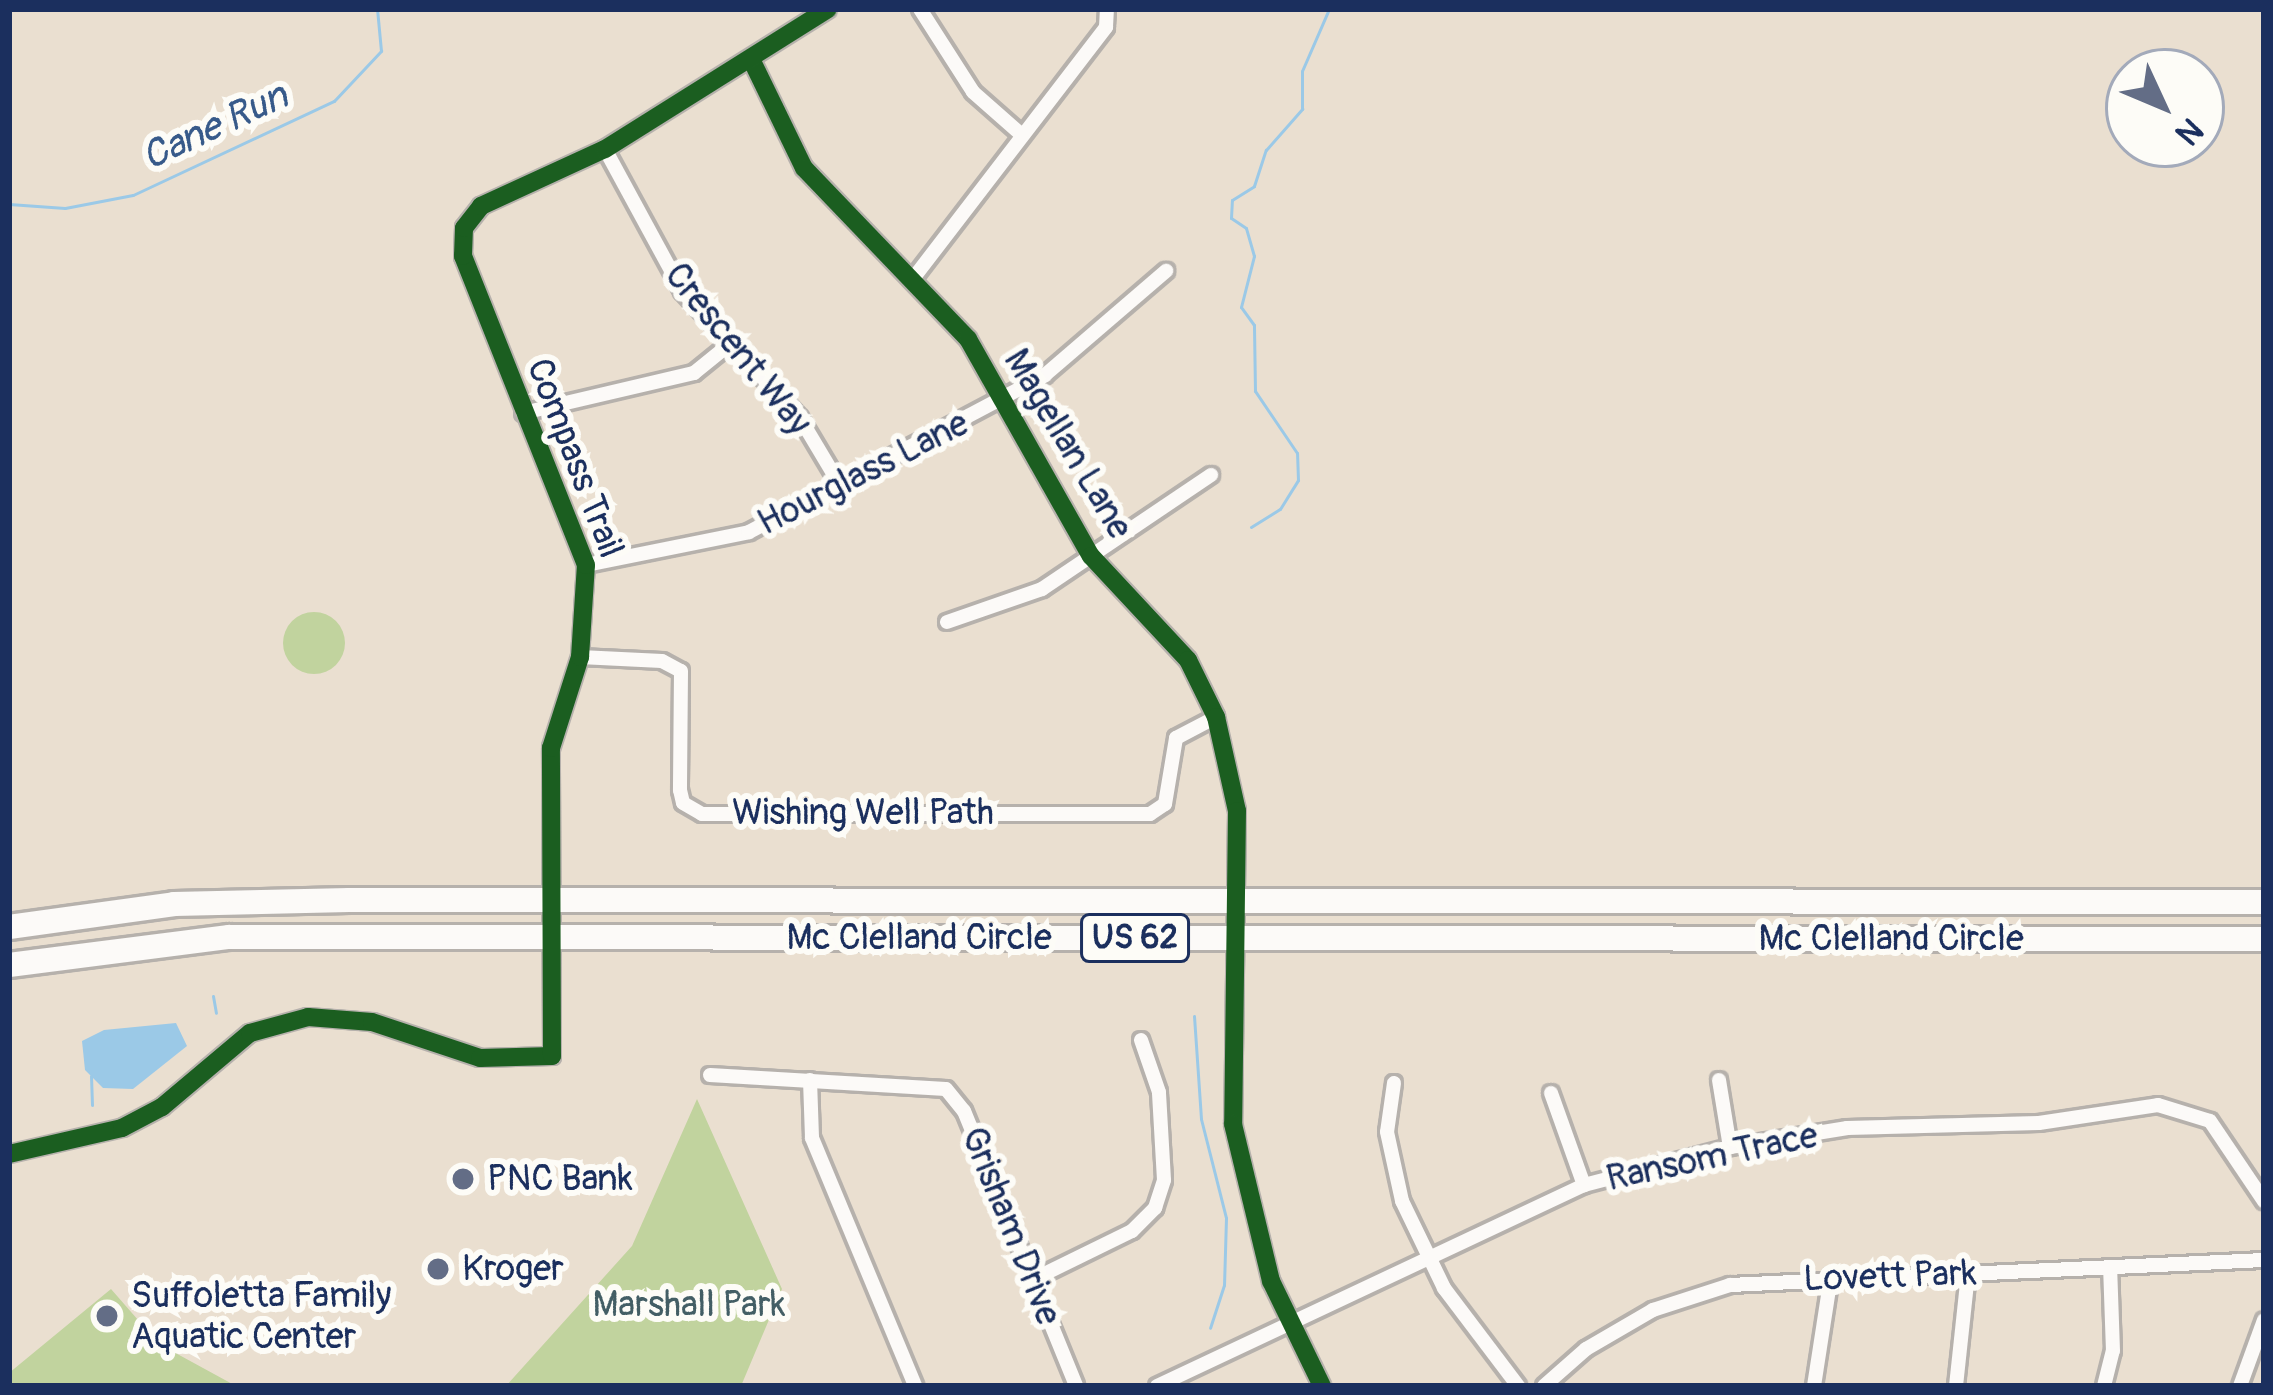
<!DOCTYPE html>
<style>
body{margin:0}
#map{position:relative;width:2273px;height:1395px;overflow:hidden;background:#eadfd0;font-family:Pangolin,sans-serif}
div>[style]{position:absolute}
.green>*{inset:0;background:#c1d39e}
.round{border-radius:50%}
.water>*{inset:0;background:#9bc9e7}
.stream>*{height:3px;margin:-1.5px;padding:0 1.5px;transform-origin:1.5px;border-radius:1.5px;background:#9bc9e7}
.roads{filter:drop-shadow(3px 0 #b6b1ac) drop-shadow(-3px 0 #b6b1ac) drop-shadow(0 3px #b6b1ac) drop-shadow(0 -3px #b6b1ac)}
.street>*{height:14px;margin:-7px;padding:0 7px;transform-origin:7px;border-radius:7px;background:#fcfaf8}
.highway>*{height:24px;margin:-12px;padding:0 12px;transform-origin:12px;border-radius:12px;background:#fcfaf8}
.cycleway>*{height:18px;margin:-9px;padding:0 9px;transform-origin:9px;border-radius:9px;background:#1b5e20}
.dots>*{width:33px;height:33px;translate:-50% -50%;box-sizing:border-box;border:6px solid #fdfcf7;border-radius:50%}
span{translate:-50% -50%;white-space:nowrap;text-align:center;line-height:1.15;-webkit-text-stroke:12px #fdfcf7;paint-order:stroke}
.shield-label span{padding:3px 9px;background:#fdfcf7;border:3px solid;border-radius:9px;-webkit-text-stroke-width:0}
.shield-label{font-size:33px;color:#1b2f5e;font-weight:700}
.street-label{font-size:36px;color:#1b2f5e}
.poi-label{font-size:36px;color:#1b2f5e}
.left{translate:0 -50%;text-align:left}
.park-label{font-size:36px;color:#435e65}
.water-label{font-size:39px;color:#375a8a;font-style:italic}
.frame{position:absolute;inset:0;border:12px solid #1b2f5e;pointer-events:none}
.north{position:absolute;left:2105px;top:48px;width:120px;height:120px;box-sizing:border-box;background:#fdfcf7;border:3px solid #a3aaba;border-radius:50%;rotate:134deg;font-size:33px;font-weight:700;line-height:48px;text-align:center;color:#1b2f5e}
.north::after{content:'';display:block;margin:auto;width:42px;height:54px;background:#636d86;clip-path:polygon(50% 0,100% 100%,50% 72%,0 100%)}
</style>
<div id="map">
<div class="green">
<i class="round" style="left:283px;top:612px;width:62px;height:62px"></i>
<i style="clip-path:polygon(697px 1099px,782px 1289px,741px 1386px,506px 1386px,632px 1246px)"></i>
<i style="clip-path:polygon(111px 1289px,159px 1344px,236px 1386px,9px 1386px,9px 1373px)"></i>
</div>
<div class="water">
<i style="clip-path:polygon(176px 1023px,187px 1046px,133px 1089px,103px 1088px,85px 1070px,82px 1041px,104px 1030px)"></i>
</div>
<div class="stream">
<i style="left:9px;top:204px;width:56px;rotate:4.1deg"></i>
<i style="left:65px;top:208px;width:69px;rotate:-10.8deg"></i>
<i style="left:133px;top:195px;width:222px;rotate:-25.1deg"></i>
<i style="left:334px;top:101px;width:69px;rotate:-46.8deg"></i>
<i style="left:381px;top:51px;width:42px;rotate:-95.4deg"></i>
<i style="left:1251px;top:527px;width:34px;rotate:-32deg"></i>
<i style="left:1280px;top:509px;width:34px;rotate:-58deg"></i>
<i style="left:1298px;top:480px;width:27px;rotate:-92deg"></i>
<i style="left:1297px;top:453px;width:75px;rotate:-124.1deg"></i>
<i style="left:1255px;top:391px;width:66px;rotate:-90.9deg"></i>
<i style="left:1254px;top:325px;width:22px;rotate:-126deg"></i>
<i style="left:1241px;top:307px;width:53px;rotate:-75.7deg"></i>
<i style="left:1254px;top:256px;width:29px;rotate:-106deg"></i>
<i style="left:1246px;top:228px;width:18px;rotate:-146deg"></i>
<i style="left:1231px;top:218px;width:18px;rotate:-87deg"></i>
<i style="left:1232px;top:200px;width:26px;rotate:-32deg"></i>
<i style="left:1254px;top:186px;width:38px;rotate:-72deg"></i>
<i style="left:1266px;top:150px;width:55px;rotate:-48.7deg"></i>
<i style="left:1302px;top:109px;width:38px;rotate:-90deg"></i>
<i style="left:1302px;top:71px;width:68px;rotate:-66.5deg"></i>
<i style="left:213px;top:996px;width:17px;rotate:80deg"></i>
<i style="left:1194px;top:1016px;width:103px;rotate:86.1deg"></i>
<i style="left:1201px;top:1119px;width:102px;rotate:75.8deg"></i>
<i style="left:1226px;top:1218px;width:67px;rotate:91.7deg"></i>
<i style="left:1224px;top:1285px;width:45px;rotate:108deg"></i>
<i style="left:91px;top:1076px;width:29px;rotate:88deg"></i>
</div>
<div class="roads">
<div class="street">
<i style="left:920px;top:9px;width:98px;rotate:57.4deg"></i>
<i style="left:973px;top:92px;width:65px;rotate:41.3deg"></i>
<i style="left:751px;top:59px;width:121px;rotate:64.1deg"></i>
<i style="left:804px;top:168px;width:237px;rotate:46.2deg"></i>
<i style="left:968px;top:339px;width:249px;rotate:60.5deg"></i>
<i style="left:1091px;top:556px;width:142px;rotate:47deg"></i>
<i style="left:1188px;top:660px;width:64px;rotate:63.8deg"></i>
<i style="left:1216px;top:717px;width:96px;rotate:77.4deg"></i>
<i style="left:1237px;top:811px;width:313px;rotate:90.7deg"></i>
<i style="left:1233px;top:1124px;width:162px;rotate:76.4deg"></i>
<i style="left:1271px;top:1281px;width:117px;rotate:64.1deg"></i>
<i style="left:605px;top:149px;width:162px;rotate:61.5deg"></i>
<i style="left:682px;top:291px;width:173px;rotate:47.1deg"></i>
<i style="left:800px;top:418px;width:78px;rotate:59.2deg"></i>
<i style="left:912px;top:280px;width:319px;rotate:-52.5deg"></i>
<i style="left:1106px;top:27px;width:18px;rotate:-87deg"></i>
<i style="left:523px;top:413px;width:176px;rotate:-13.2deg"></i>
<i style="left:694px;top:373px;width:48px;rotate:-39deg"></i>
<i style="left:586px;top:565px;width:166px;rotate:-11.4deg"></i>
<i style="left:749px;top:532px;width:335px;rotate:-27.9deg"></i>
<i style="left:1045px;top:375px;width:160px;rotate:-40.7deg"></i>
<i style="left:947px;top:622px;width:101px;rotate:-19.2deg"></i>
<i style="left:1042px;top:589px;width:204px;rotate:-34deg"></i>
<i style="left:580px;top:657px;width:82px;rotate:2.8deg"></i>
<i style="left:662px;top:661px;width:21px;rotate:28deg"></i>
<i style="left:681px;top:671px;width:119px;rotate:90.5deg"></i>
<i style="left:680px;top:790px;width:13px;rotate:77deg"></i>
<i style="left:683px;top:803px;width:22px;rotate:30deg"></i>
<i style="left:702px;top:814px;width:448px"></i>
<i style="left:1150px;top:814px;width:18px;rotate:-34deg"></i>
<i style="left:1165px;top:804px;width:67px;rotate:-80.5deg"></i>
<i style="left:1176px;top:738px;width:45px;rotate:-27.7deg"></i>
<i style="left:710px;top:1075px;width:236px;rotate:3.4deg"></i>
<i style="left:946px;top:1089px;width:28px;rotate:51deg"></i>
<i style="left:964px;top:1111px;width:297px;rotate:67.8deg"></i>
<i style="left:810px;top:1080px;width:58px;rotate:88deg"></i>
<i style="left:812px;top:1138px;width:269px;rotate:67.4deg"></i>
<i style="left:1719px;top:1080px;width:68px;rotate:80.7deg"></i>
<i style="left:1394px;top:1083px;width:49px;rotate:98.1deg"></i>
<i style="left:1387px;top:1132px;width:71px;rotate:77.7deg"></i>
<i style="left:1402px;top:1201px;width:97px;rotate:64.2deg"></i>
<i style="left:1444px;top:1288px;width:123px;rotate:52.9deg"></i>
<i style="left:1551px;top:1093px;width:98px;rotate:70.3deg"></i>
<i style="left:9px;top:1154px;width:116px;rotate:-13deg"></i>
<i style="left:122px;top:1128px;width:45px;rotate:-27.7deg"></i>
<i style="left:162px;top:1107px;width:115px;rotate:-40.1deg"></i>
<i style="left:250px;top:1033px;width:60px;rotate:-15.4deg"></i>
<i style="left:308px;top:1017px;width:64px;rotate:4.5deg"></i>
<i style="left:372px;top:1022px;width:114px;rotate:18.4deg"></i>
<i style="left:480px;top:1058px;width:72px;rotate:-1.6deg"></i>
<i style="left:552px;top:1056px;width:308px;rotate:-90.2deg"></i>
<i style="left:551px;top:748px;width:96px;rotate:-72.3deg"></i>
<i style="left:580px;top:657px;width:92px;rotate:-86.3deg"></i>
<i style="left:586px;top:565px;width:333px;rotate:-111.7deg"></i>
<i style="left:463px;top:256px;width:28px;rotate:-88deg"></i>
<i style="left:464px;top:228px;width:28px;rotate:-52deg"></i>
<i style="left:481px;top:206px;width:136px;rotate:-24.7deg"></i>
<i style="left:605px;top:149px;width:263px;rotate:-32.1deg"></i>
<i style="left:1034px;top:1279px;width:109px;rotate:-26.1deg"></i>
<i style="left:1132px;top:1231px;width:33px;rotate:-45deg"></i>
<i style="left:1155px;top:1208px;width:29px;rotate:-72deg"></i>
<i style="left:1164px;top:1180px;width:88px;rotate:-93.3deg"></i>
<i style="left:1159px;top:1092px;width:55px;rotate:-109.1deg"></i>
<i style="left:1157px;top:1386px;width:472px;rotate:-25.2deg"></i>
<i style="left:1584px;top:1185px;width:151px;rotate:-14.6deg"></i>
<i style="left:1730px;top:1147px;width:119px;rotate:-9.2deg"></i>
<i style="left:1847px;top:1128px;width:192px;rotate:-1.5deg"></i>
<i style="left:2039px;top:1123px;width:120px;rotate:-8.6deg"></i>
<i style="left:2158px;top:1105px;width:54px;rotate:17.1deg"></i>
<i style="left:2210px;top:1121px;width:97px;rotate:56deg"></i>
<i style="left:1544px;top:1386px;width:56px;rotate:-41.4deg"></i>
<i style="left:1586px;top:1349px;width:78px;rotate:-30.2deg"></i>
<i style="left:1653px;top:1310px;width:81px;rotate:-18deg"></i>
<i style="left:1730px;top:1285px;width:535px;rotate:-2.68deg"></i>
<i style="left:1814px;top:1386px;width:111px;rotate:-81.2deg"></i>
<i style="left:1956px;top:1386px;width:114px;rotate:-83.9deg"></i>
<i style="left:2104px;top:1386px;width:36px;rotate:-76deg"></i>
<i style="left:2113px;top:1351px;width:84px;rotate:-92deg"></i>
<i style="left:2240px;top:1386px;width:70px;rotate:-70deg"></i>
</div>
<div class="highway">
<i style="left:9px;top:927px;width:167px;rotate:-7.9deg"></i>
<i style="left:174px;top:904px;width:175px;rotate:-1.3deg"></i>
<i style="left:349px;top:900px;width:1915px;rotate:0.06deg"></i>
<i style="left:9px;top:965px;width:222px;rotate:-7.3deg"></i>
<i style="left:229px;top:937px;width:2035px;rotate:0.06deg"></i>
</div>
</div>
<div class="cycleway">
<i style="left:751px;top:59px;width:121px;rotate:64.1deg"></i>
<i style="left:804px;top:168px;width:237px;rotate:46.2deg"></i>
<i style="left:968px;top:339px;width:249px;rotate:60.5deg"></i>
<i style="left:1091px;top:556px;width:142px;rotate:47deg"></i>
<i style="left:1188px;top:660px;width:64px;rotate:63.8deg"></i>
<i style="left:1216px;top:717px;width:96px;rotate:77.4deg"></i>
<i style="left:1237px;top:811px;width:313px;rotate:90.7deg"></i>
<i style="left:1233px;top:1124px;width:162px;rotate:76.4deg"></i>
<i style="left:1271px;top:1281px;width:117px;rotate:64.1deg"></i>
<i style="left:9px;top:1154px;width:116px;rotate:-13deg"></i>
<i style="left:122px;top:1128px;width:45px;rotate:-27.7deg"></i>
<i style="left:162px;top:1107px;width:115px;rotate:-40.1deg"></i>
<i style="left:250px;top:1033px;width:60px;rotate:-15.4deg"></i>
<i style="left:308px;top:1017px;width:64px;rotate:4.5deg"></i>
<i style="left:372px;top:1022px;width:114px;rotate:18.4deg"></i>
<i style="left:480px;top:1058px;width:72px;rotate:-1.6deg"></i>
<i style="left:552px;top:1056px;width:308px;rotate:-90.2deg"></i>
<i style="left:551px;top:748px;width:96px;rotate:-72.3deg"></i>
<i style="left:580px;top:657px;width:92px;rotate:-86.3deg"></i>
<i style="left:586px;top:565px;width:333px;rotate:-111.7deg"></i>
<i style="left:463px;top:256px;width:28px;rotate:-88deg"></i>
<i style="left:464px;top:228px;width:28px;rotate:-52deg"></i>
<i style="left:481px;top:206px;width:136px;rotate:-24.7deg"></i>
<i style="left:605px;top:149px;width:263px;rotate:-32.1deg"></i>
</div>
<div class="dots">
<i style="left:463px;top:1179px;background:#636d86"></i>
<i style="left:438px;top:1269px;background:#636d86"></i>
<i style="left:107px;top:1316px;background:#636d86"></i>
</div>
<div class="shield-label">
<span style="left:1135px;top:938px">US 62</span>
</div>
<div class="street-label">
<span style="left:738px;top:349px;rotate:51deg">Crescent Way</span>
<span style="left:1068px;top:444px;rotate:59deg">Magellan Lane</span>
<span style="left:575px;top:458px;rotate:69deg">Compass Trail</span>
<span style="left:863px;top:473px;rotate:-27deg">Hourglass Lane</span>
<span style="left:863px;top:813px">Wishing Well Path</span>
<span style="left:919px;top:938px">Mc Clelland Circle</span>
<span style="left:1891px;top:939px">Mc Clelland Circle</span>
<span style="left:1712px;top:1157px;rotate:-12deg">Ransom Trace</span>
<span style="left:1011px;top:1226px;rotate:68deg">Grisham Drive</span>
<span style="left:1890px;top:1276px;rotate:-2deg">Lovett Park</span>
</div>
<div class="poi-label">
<span class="left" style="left:487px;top:1179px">PNC Bank</span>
<span class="left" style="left:462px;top:1269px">Kroger</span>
<span class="left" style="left:131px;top:1316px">Suffoletta Family<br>Aquatic Center</span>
</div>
<div class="park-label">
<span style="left:689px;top:1305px">Marshall Park</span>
</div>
<div class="water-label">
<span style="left:215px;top:127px;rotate:-25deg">Cane Run</span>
</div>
<div class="frame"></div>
<div class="north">N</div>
</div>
